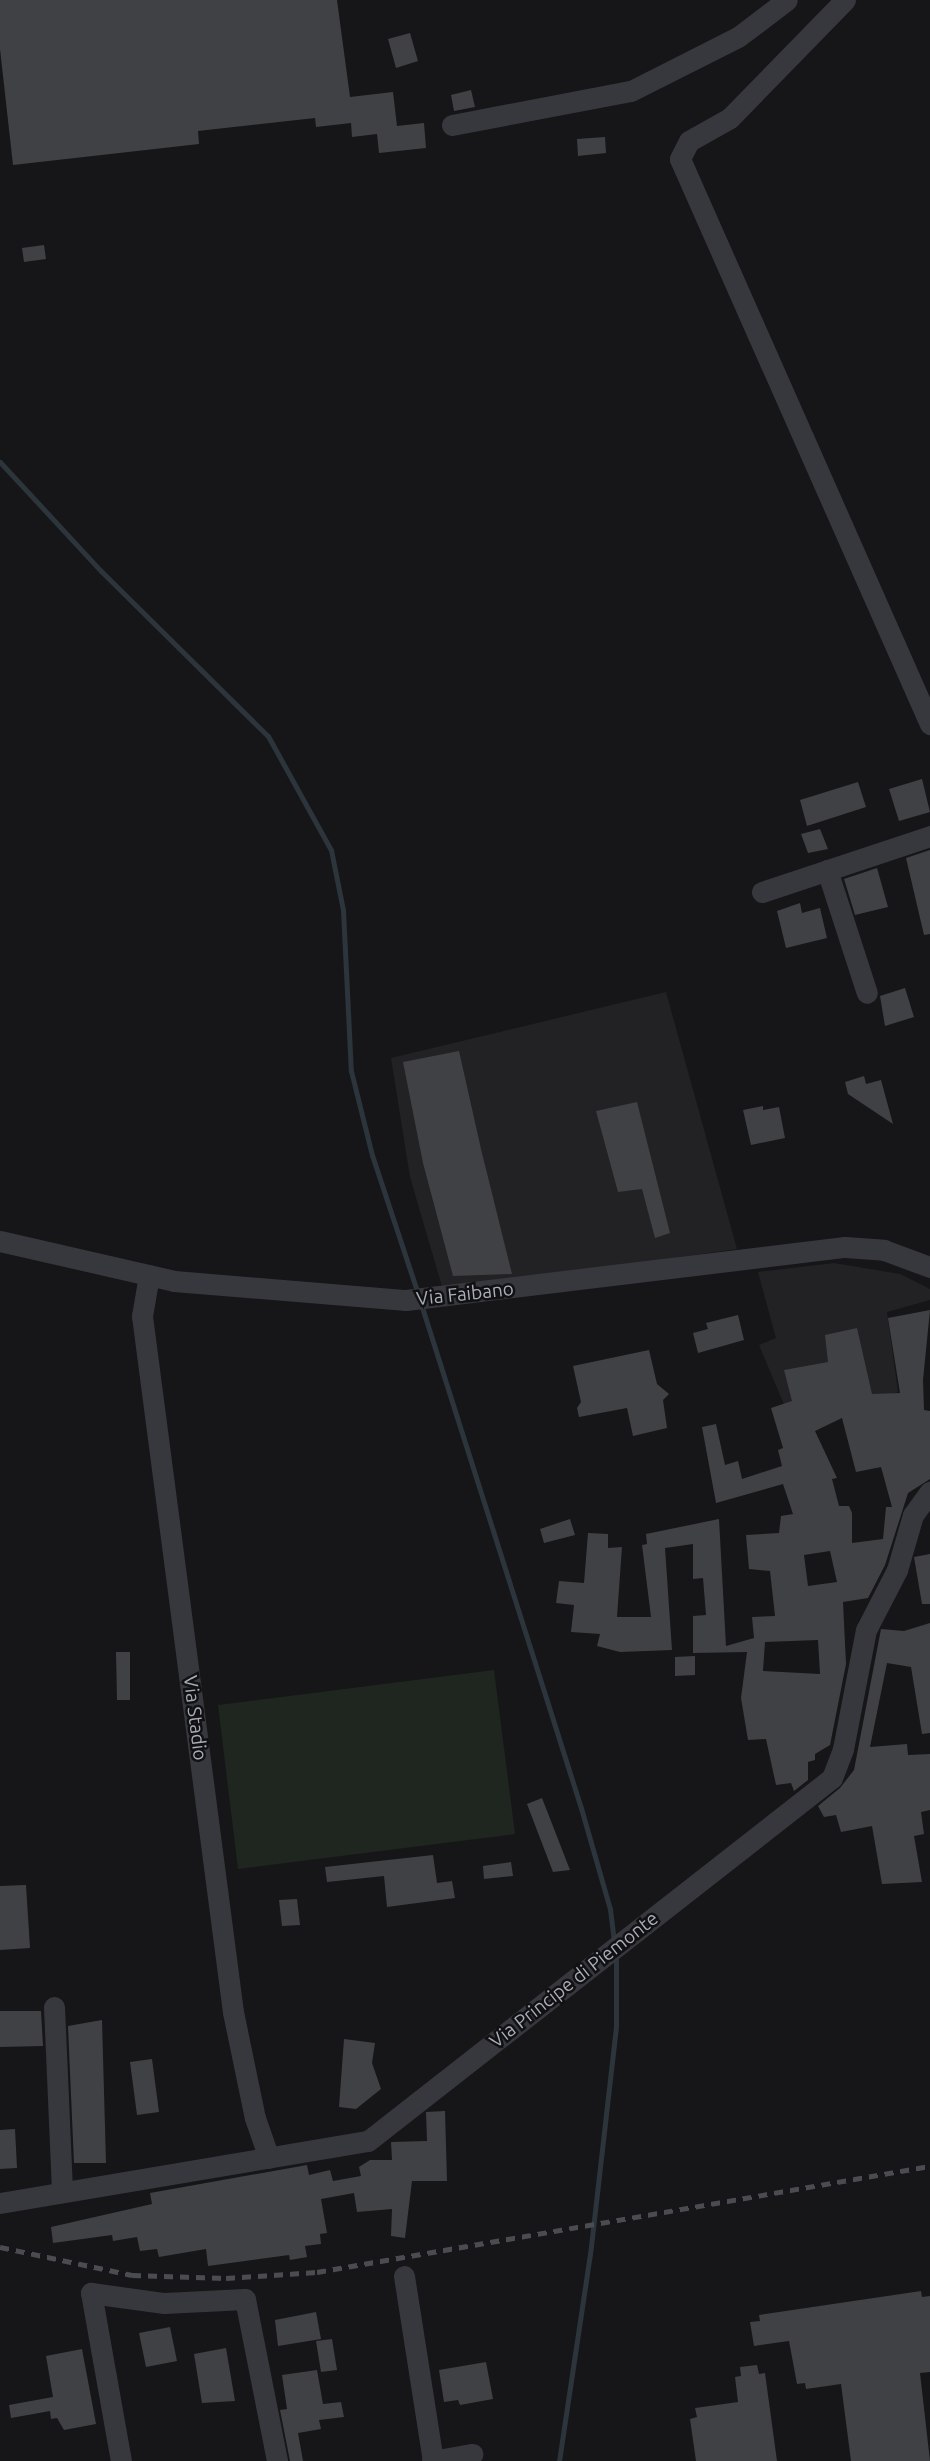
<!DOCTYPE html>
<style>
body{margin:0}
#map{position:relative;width:930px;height:2461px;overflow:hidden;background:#161618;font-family:Ubuntu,sans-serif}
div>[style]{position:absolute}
.built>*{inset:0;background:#222225}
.green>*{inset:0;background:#1e261f}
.stream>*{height:5px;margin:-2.5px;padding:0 2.5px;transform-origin:2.5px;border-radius:2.5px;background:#2c353c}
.building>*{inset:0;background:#404145}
.minor>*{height:21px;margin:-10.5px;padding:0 10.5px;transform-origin:10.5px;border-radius:10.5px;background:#37383d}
.rail>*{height:5px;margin-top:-2.5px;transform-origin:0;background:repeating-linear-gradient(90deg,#4a4c52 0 9px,transparent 0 16px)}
span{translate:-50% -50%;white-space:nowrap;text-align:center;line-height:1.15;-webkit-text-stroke:5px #111113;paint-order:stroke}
.street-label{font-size:19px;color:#a8adb8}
</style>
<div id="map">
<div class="built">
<i style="clip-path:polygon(666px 992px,737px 1249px,443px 1290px,410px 1177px,391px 1058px)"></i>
<i style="clip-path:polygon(834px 1263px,900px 1274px,930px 1289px,930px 1300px,887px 1312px,898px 1392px,791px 1421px,759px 1345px,776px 1338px,758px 1272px)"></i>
</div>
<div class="green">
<i style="clip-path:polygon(494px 1670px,515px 1834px,238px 1869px,218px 1705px)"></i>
</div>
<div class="stream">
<i style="left:0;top:462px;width:149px;rotate:47.2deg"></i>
<i style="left:101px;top:571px;width:235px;rotate:44.7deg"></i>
<i style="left:268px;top:736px;width:130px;rotate:61.1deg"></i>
<i style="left:331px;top:850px;width:61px;rotate:78.7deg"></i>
<i style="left:343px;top:910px;width:161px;rotate:87.2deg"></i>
<i style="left:351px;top:1071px;width:87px;rotate:76deg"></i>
<i style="left:372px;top:1155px;width:146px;rotate:71.7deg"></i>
<i style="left:421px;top:1304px;width:529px;rotate:72.39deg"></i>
<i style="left:581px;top:1808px;width:105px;rotate:74deg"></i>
<i style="left:610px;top:1909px;width:31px;rotate:83deg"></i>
<i style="left:559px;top:2461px;width:217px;rotate:-81.5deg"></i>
<i style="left:591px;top:2246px;width:222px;rotate:-83.5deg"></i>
<i style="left:616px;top:2025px;width:71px;rotate:-90deg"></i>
</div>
<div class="building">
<i style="clip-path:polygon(0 0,337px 0,350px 97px,393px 92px,397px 126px,424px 123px,426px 148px,379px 153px,377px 134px,352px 137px,351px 123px,316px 127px,315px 118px,198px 131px,199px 144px,13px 165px,0 49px)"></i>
<i style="clip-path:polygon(410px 33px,418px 61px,396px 68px,388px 39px)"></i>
<i style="clip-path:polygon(471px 90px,475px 107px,454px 111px,451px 95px)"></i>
<i style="clip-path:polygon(605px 137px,606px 153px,578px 156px,577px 139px)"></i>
<i style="clip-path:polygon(44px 245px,46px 259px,24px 262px,22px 248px)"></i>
<i style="clip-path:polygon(922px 779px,930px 812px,899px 821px,889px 789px)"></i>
<i style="clip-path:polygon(858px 782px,866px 807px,807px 826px,800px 800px)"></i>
<i style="clip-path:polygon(820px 829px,828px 849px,808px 853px,801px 834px)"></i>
<i style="clip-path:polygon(930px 850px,930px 934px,924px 935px,906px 858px)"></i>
<i style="clip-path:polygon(877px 868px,888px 907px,855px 915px,844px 879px)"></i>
<i style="clip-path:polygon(800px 903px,802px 913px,820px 908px,827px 938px,786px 948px,777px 911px)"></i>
<i style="clip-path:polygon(905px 988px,914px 1017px,885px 1026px,880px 996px)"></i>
<i style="clip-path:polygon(459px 1051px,481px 1149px,512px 1274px,453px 1276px,423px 1163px,403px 1062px)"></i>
<i style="clip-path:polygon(864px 1076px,866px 1084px,881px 1080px,893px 1124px,848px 1094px,845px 1082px)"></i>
<i style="clip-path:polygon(637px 1102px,670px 1233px,655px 1238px,642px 1189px,618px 1192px,596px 1111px)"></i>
<i style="clip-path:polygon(763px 1106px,763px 1110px,779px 1107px,785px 1138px,751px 1145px,743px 1110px)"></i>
<i style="clip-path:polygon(evenodd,930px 1310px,923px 1380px,924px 1410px,930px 1411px,930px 1479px,908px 1493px,885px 1565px,868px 1598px,843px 1602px,846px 1664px,830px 1745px,815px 1754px,815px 1760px,808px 1762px,808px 1780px,794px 1791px,791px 1783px,776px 1785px,766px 1739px,748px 1740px,741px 1698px,747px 1652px,693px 1653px,693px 1616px,706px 1615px,703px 1578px,693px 1579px,693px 1544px,665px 1548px,672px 1650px,620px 1652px,597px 1646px,600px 1634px,571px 1632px,574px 1605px,556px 1603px,559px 1581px,584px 1583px,588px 1533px,608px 1534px,608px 1548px,622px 1547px,617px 1617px,651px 1617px,642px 1545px,647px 1544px,646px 1534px,719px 1519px,726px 1646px,754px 1638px,752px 1617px,775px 1616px,770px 1571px,749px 1569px,746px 1535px,779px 1533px,781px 1516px,793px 1514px,783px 1484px,716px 1503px,702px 1427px,716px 1424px,725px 1465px,738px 1461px,742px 1479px,782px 1466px,778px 1450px,783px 1448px,771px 1408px,792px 1401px,784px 1370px,828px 1362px,825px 1335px,857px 1328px,872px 1394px,900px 1393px,888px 1318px,930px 1310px,842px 1418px,856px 1472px,881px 1467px,892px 1507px,886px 1507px,883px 1539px,852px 1543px,852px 1513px,849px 1506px,839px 1506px,832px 1479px,837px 1478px,815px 1431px,842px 1418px,930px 1310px,830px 1551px,837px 1582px,808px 1586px,804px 1555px,830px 1551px,930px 1310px,818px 1640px,820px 1674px,763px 1671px,765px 1642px,818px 1640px)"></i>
<i style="clip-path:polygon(738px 1315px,744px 1340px,698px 1353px,693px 1333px,708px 1329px,706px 1323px)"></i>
<i style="clip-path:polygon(649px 1350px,657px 1384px,669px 1394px,663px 1400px,667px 1428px,633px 1436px,627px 1408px,579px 1417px,577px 1408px,581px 1402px,573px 1366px)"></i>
<i style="clip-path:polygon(570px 1519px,575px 1535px,544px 1543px,540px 1529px)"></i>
<i style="clip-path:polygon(930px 1554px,930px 1604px,922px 1604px,914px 1557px)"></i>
<i style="clip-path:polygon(930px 1623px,930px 1733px,922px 1734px,911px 1667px,887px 1663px,870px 1747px,907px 1744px,908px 1755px,930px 1754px,930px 1810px,921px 1812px,924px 1834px,914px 1836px,922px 1882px,882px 1884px,872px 1826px,841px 1832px,836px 1815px,824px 1817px,818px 1806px,840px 1788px,854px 1770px,881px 1629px,904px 1631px)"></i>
<i style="clip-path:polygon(116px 1652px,130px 1652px,130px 1700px,117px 1700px)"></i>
<i style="clip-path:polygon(695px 1656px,695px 1675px,675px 1676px,675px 1657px)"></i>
<i style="clip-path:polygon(542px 1798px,570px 1870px,553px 1872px,527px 1804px)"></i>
<i style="clip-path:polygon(433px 1855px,437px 1883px,452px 1881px,455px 1898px,387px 1907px,384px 1876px,327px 1882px,325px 1867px)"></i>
<i style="clip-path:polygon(511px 1862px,513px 1876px,484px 1879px,483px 1866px)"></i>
<i style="clip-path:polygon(26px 1885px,30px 1948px,0 1950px,0 1886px)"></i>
<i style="clip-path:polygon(297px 1899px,300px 1925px,282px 1926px,279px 1900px)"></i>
<i style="clip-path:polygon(0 2011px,41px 2011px,43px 2046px,0 2047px)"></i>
<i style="clip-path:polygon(102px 2020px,106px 2163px,74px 2163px,68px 2026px)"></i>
<i style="clip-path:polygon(344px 2039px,375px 2043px,372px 2063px,381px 2089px,356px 2109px,339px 2107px)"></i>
<i style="clip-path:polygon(152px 2059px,159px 2112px,137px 2115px,130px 2062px)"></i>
<i style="clip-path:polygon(445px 2111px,447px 2181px,412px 2181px,405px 2238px,391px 2236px,392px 2209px,357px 2212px,354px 2193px,321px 2199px,327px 2233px,320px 2234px,321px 2244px,305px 2246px,307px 2257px,290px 2260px,289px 2255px,208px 2266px,206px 2249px,159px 2257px,157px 2249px,140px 2251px,137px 2237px,113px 2241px,112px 2235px,53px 2243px,51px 2227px,152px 2204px,150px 2193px,307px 2165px,309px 2175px,330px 2170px,333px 2181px,361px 2176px,359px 2167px,370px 2160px,392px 2160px,391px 2142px,427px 2141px,426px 2112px)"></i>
<i style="clip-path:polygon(15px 2129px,17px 2168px,0 2169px,0 2130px)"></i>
<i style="clip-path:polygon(921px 2291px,922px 2297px,930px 2296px,930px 2372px,920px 2373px,930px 2461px,851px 2461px,841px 2384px,806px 2389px,805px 2383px,797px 2384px,789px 2341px,754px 2346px,750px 2322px,760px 2321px,759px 2315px)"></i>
<i style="clip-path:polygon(316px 2312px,321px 2339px,278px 2346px,275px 2320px)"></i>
<i style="clip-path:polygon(170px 2327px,177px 2361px,146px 2367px,139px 2333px)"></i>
<i style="clip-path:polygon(332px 2339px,337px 2370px,321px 2372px,316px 2341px)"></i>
<i style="clip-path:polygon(226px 2348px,235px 2401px,202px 2403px,194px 2354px)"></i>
<i style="clip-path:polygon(82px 2349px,96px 2424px,64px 2430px,57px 2418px,51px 2419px,50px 2411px,11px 2418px,9px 2405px,53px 2397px,46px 2356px)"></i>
<i style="clip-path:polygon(486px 2362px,493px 2399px,460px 2405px,458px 2400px,444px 2402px,439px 2370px)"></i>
<i style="clip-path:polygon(757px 2365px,759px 2374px,765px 2373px,777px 2461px,696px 2461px,690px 2419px,697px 2417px,695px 2408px,738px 2402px,735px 2377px,741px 2376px,740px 2367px)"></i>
<i style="clip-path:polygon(317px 2370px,323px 2404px,341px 2402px,344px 2417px,319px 2420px,321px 2429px,298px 2433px,303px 2461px,290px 2461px,280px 2410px,287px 2409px,282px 2375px)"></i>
</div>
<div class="minor">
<i style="left:845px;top:0;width:165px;rotate:134.3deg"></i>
<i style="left:730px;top:118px;width:47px;rotate:150.7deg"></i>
<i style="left:689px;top:141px;width:20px;rotate:117deg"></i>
<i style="left:680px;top:159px;width:618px;rotate:66.13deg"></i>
<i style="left:452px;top:125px;width:182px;rotate:-10.8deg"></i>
<i style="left:631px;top:91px;width:120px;rotate:-26.8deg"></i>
<i style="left:738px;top:37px;width:61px;rotate:-37.1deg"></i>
<i style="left:827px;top:870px;width:129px;rotate:72deg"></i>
<i style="left:762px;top:892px;width:177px;rotate:-18.4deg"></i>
<i style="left:0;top:1241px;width:179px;rotate:12.9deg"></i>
<i style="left:174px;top:1281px;width:233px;rotate:4.7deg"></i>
<i style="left:406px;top:1300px;width:442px;rotate:-6.9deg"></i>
<i style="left:845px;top:1247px;width:39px;rotate:4deg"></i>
<i style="left:884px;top:1250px;width:49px;rotate:20.3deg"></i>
<i style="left:149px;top:1275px;width:42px;rotate:99.7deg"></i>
<i style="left:142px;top:1316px;width:702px;rotate:82.55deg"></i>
<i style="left:233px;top:2012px;width:108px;rotate:78.3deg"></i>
<i style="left:255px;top:2118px;width:42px;rotate:70.7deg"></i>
<i style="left:54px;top:2007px;width:185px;rotate:87.5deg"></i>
<i style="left:0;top:2203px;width:373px;rotate:-9.6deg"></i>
<i style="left:368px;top:2141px;width:589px;rotate:-38.04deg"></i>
<i style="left:832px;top:1778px;width:31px;rotate:-69deg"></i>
<i style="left:843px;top:1749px;width:121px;rotate:-79.1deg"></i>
<i style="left:866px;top:1630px;width:68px;rotate:-62.7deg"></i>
<i style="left:897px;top:1570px;width:57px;rotate:-73.8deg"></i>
<i style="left:913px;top:1515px;width:29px;rotate:-54deg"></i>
<i style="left:404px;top:2276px;width:187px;rotate:81.1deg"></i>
<i style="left:121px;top:2461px;width:171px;rotate:-100.1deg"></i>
<i style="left:91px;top:2293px;width:74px;rotate:7.8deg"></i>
<i style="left:164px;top:2303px;width:81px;rotate:-2.8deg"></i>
<i style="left:245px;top:2299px;width:165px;rotate:78.8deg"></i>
<i style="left:432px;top:2461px;width:41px;rotate:-9.9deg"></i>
</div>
<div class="rail">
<i style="left:0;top:2247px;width:135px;rotate:12deg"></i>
<i style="left:132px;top:2275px;width:94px;rotate:1.8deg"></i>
<i style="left:226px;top:2278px;width:91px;rotate:-3.8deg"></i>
<i style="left:317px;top:2272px;width:622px;rotate:-9.81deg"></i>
</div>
<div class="street-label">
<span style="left:465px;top:1294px;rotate:-6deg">Via Faibano</span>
<span style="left:195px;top:1718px;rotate:83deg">Via Stadio</span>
<span style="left:574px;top:1980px;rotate:-38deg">Via Principe di Piemonte</span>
</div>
</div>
